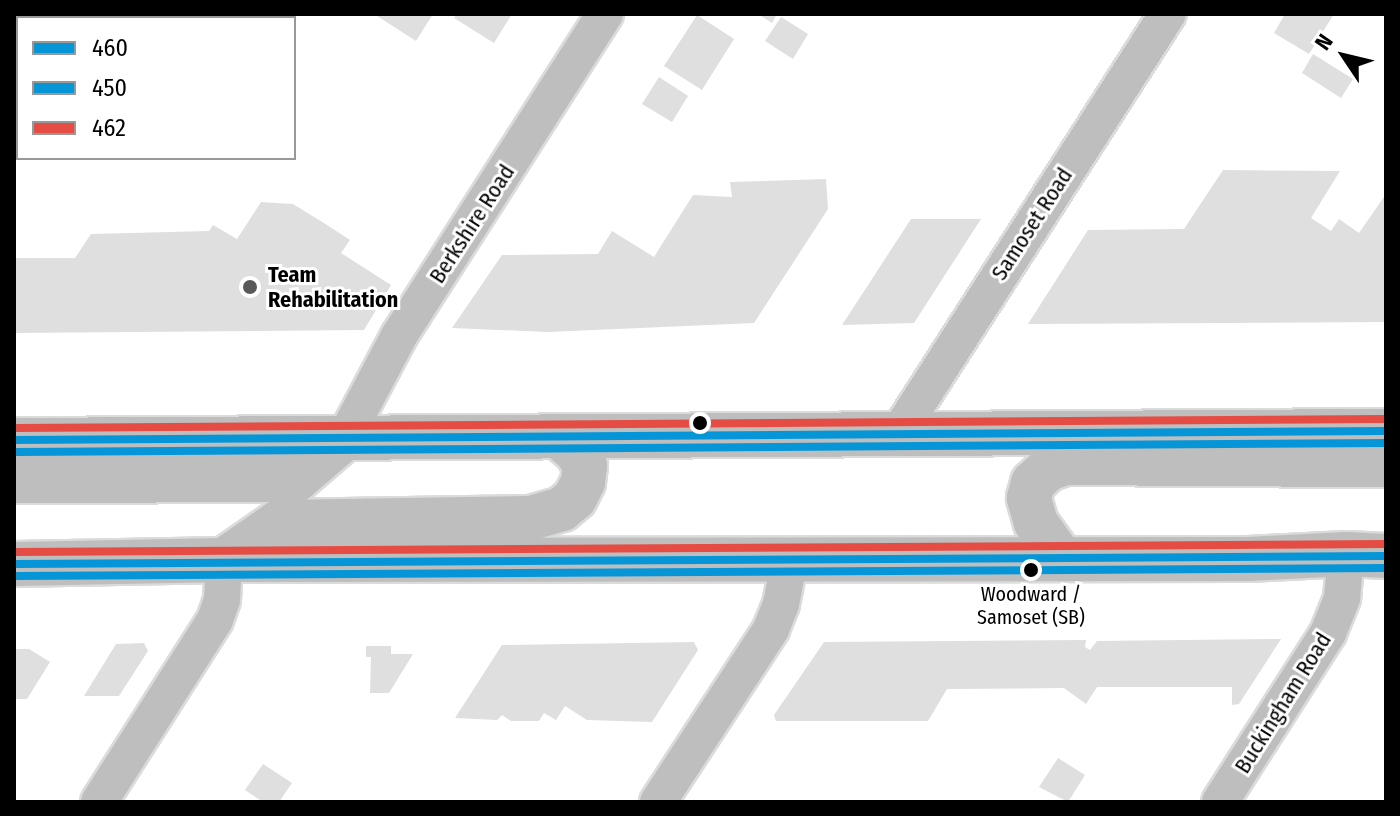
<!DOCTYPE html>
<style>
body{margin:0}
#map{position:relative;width:1400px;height:816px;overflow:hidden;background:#fff;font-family:"Fira Sans Condensed",sans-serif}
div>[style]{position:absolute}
.building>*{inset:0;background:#dfdfdf}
.roads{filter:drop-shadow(2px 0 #dbdbdb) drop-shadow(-2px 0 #dbdbdb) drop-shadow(0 2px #dbdbdb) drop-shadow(0 -2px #dbdbdb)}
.minor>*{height:36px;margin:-18px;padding:0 18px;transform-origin:18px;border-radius:18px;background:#bebebe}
.secondary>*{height:44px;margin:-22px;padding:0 22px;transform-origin:22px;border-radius:22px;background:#b8b8b8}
.primary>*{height:44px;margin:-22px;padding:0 22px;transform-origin:22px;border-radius:22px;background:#bebebe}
.bus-1>*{height:8px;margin:-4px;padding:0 4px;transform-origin:4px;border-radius:4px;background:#0696d7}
.bus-2>*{height:8px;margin:-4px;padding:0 4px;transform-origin:4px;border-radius:4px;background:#0696d7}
.bus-3>*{height:8px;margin:-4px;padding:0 4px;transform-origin:4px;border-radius:4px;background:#e54c44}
.dots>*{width:22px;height:22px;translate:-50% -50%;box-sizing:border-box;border:4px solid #fff;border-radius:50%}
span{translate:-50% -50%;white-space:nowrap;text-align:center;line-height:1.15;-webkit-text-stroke:6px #fff;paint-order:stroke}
.bus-label{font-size:20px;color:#000}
.street-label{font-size:22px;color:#000}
.poi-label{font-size:22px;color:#000;font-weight:700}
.left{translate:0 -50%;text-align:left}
.frame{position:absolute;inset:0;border:16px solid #000;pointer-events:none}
.legend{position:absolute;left:16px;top:16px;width:280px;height:144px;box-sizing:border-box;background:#fff;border:2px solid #999;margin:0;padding:10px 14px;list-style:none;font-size:24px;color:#000}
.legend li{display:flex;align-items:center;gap:16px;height:40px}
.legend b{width:40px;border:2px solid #999}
.north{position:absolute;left:1304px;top:16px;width:80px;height:80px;-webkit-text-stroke:6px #fff;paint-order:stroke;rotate:305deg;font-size:22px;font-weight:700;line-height:32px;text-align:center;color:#000}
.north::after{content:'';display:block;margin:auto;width:28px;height:36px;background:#000;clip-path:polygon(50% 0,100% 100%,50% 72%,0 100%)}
</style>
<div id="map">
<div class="building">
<i style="clip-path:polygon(150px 14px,228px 14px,225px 18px,148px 18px)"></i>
<i style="clip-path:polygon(374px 14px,433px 14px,416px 41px)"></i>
<i style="clip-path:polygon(457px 14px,512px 14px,494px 43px,454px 18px)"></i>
<i style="clip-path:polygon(758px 14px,777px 14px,772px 23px)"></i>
<i style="clip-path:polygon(1285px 14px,1334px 14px,1309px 54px,1274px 33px)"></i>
<i style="clip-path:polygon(697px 15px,734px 39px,702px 90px,664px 66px)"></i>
<i style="clip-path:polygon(781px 17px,808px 34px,793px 59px,765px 41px)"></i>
<i style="clip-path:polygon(1313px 54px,1353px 79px,1341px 98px,1302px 73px)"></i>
<i style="clip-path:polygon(659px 77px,688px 96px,672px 122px,642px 104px)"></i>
<i style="clip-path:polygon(1223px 170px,1340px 171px,1311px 218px,1331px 231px,1339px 219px,1359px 233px,1386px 194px,1386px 322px,1028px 324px,1088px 230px,1184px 229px)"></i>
<i style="clip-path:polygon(826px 179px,828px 209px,754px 323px,548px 332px,452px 328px,502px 255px,598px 254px,612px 231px,654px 257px,693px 195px,732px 197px,730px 182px)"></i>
<i style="clip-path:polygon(261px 202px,293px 204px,327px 225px,350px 240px,341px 253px,391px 285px,364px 330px,14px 333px,14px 258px,75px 258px,91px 234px,209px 231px,213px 225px,237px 239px)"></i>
<i style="clip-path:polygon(911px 219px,981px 219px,914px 323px,842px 325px)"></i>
<i style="clip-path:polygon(1281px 639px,1239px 704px,1232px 705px,1232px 687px,1097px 687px,1086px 704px,1064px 688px,947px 689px,928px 721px,776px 721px,774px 715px,824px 642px,1086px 640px,1085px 647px,1090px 650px,1097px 641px)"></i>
<i style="clip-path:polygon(694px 642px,698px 650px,652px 722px,587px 720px,565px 706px,556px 720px,544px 713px,539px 721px,511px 721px,502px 715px,497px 720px,455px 718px,502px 645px)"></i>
<i style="clip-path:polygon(144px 643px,148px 651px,119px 696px,84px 696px,116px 644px)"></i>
<i style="clip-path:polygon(366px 646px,391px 646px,391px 654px,413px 654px,389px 693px,370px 693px,371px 657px,366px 657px)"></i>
<i style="clip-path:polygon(14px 649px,29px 649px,50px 662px,27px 699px,14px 699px)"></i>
<i style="clip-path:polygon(1058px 758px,1085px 775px,1068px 802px,1039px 787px)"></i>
<i style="clip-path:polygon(263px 764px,292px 783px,279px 802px,263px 802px,245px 790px)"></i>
</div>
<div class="roads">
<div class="minor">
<i style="left:898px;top:434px;width:499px;rotate:-57.3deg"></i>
<i style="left:345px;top:438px;width:115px;rotate:-62.1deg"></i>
<i style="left:399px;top:336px;width:382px;rotate:-57.4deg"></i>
<i style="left:99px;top:802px;width:216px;rotate:-57.5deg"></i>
<i style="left:215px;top:620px;width:21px;rotate:-71deg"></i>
<i style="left:222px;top:600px;width:40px;rotate:-87.1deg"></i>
<i style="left:658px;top:802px;width:207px;rotate:-56.8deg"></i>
<i style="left:771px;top:629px;width:27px;rotate:-68deg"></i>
<i style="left:781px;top:604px;width:47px;rotate:-78.9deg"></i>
<i style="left:1220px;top:802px;width:201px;rotate:-57.4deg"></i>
<i style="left:1328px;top:633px;width:38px;rotate:-68deg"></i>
<i style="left:1342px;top:598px;width:44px;rotate:-84.8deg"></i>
</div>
<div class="secondary">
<i style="left:44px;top:18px;width:4px;rotate:-63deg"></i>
<i style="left:14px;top:65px;width:8px;rotate:-60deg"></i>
</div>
<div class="primary">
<i style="left:14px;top:440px;width:1372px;rotate:-0.38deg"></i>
<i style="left:14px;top:481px;width:282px;rotate:-0.2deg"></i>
<i style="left:296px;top:480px;width:65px;rotate:-40.6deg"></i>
<i style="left:1061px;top:558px;width:43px;rotate:-125.5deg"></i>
<i style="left:1036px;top:523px;width:26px;rotate:-106deg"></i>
<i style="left:1029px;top:498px;width:16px;rotate:-75deg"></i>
<i style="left:1033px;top:483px;width:21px;rotate:-43deg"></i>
<i style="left:1048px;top:469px;width:18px;rotate:-19deg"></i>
<i style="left:1065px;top:463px;width:321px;rotate:0.4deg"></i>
<i style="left:224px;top:560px;width:67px;rotate:-34.6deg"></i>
<i style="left:279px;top:522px;width:252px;rotate:-0.9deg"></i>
<i style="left:531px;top:518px;width:32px;rotate:-16deg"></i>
<i style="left:562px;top:509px;width:17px;rotate:-40deg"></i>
<i style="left:575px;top:498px;width:18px;rotate:-63deg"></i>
<i style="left:583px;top:482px;width:16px;rotate:-83deg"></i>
<i style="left:585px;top:466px;width:16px;rotate:-120deg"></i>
<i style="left:577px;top:452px;width:23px;rotate:-140deg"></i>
<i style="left:14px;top:564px;width:210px;rotate:-1.1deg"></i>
<i style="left:224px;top:560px;width:1024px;rotate:-0.06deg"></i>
<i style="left:1248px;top:559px;width:98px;rotate:-2.9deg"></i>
<i style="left:1346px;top:554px;width:40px;rotate:2.9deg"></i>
</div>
</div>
<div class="bus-1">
<i style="left:14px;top:440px;width:1372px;rotate:-0.38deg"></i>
<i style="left:14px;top:564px;width:1372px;rotate:-0.33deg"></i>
</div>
<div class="bus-2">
<i style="left:14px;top:452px;width:1372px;rotate:-0.38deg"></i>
<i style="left:14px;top:576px;width:1371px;rotate:-0.33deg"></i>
</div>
<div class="bus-3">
<i style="left:14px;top:428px;width:1372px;rotate:-0.38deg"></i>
<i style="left:14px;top:552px;width:1372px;rotate:-0.33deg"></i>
</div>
<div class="dots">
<i style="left:250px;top:287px;background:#595959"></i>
<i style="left:700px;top:423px;background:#000"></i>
<i style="left:1031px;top:570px;background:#000"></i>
</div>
<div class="bus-label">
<span style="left:1031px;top:606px">Woodward /<br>Samoset (SB)</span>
</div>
<div class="street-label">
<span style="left:472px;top:224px;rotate:-57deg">Berkshire Road</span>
<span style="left:1032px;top:224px;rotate:-57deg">Samoset Road</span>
<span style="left:1283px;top:703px;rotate:-58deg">Buckingham Road</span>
</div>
<div class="poi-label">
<span class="left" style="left:268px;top:287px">Team<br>Rehabilitation</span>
</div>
<div class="frame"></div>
<ul class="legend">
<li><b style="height:10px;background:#0696d7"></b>460</li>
<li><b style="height:10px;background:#0696d7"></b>450</li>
<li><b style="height:10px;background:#e54c44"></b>462</li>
</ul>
<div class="north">N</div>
</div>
